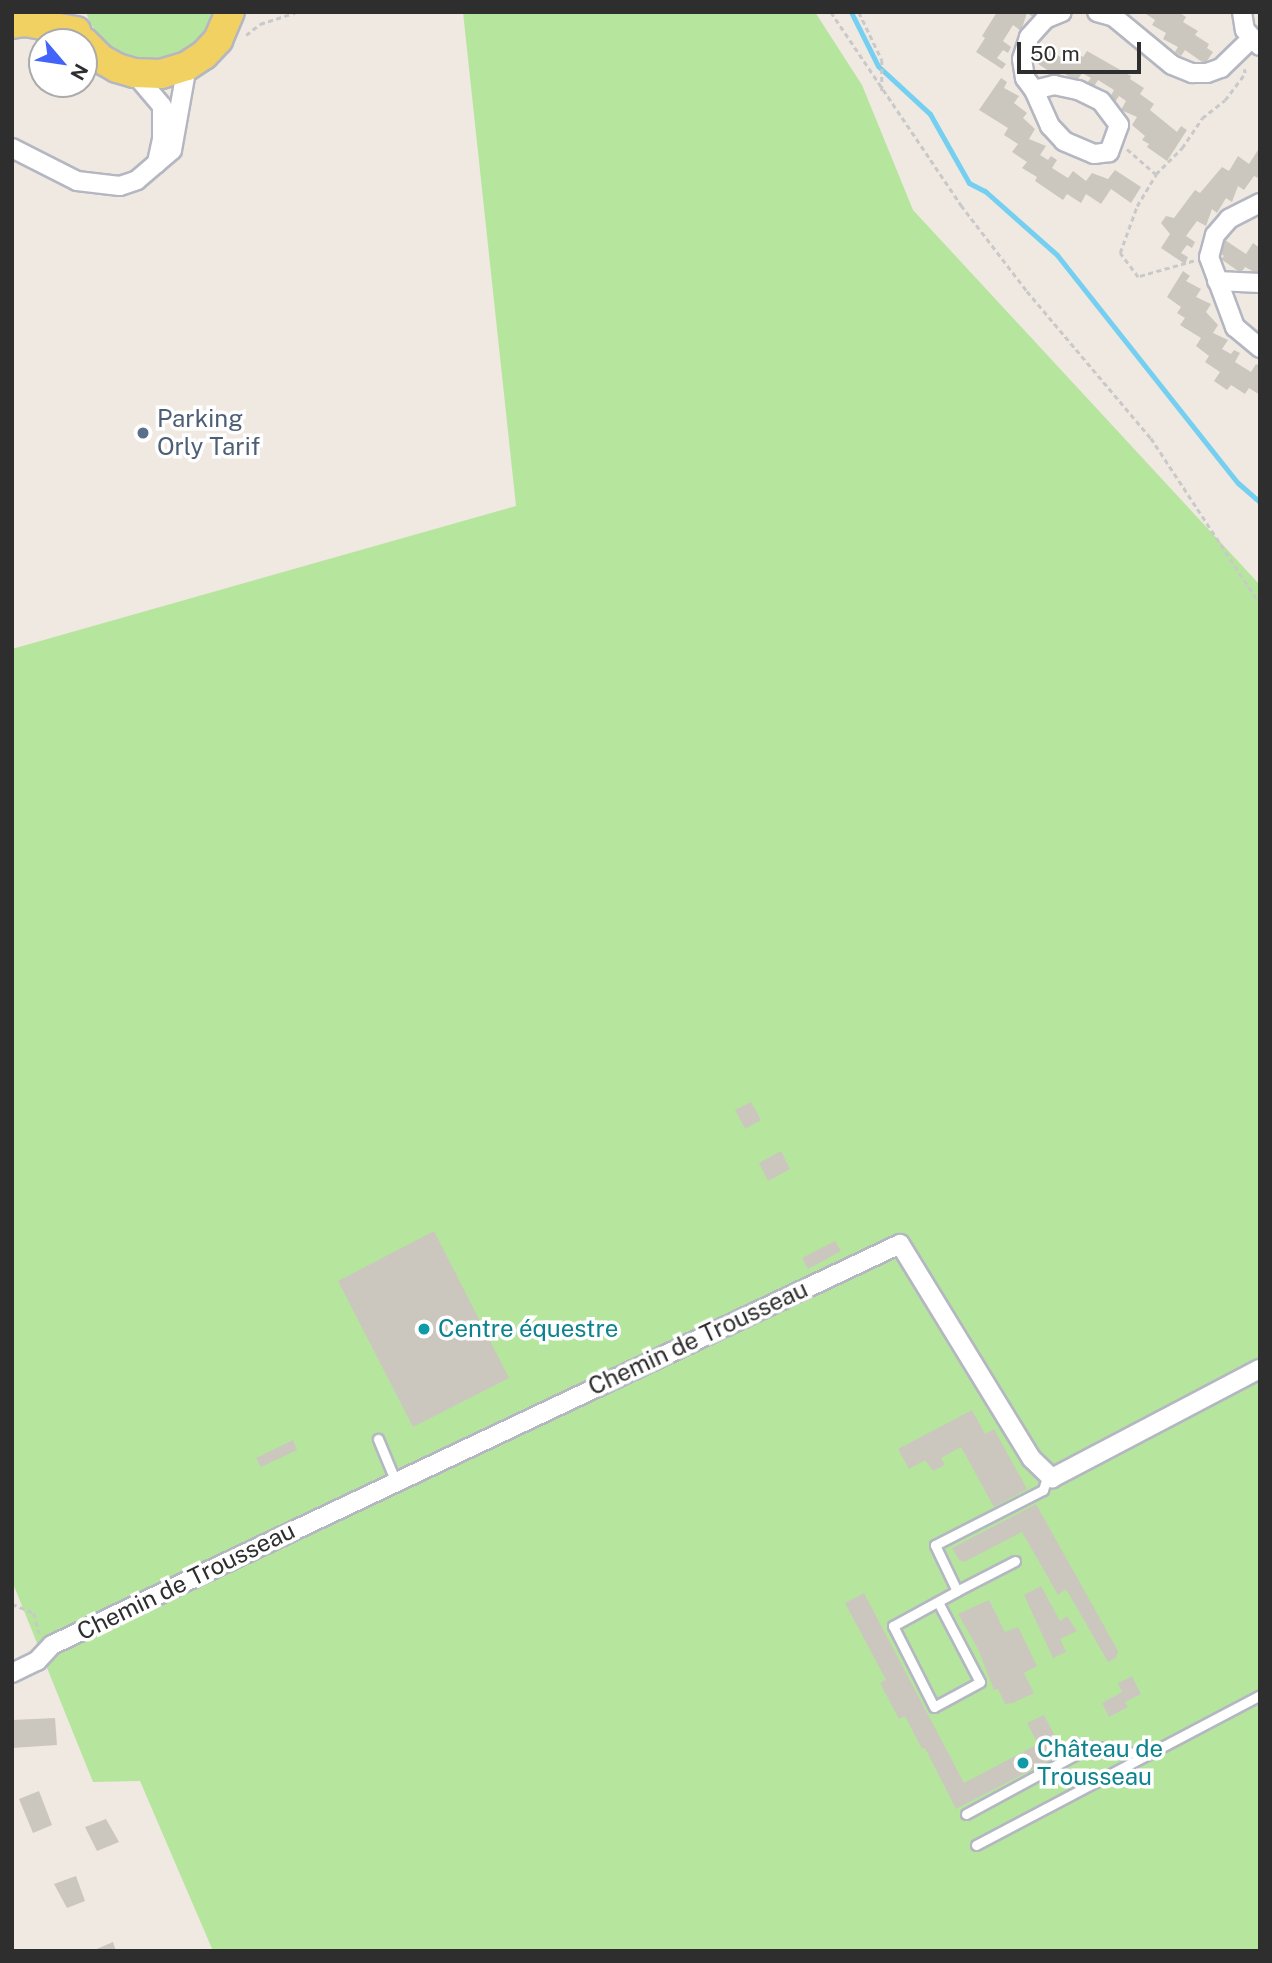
<!DOCTYPE html>
<meta charset="utf-8">
<style>
body{margin:0}
#map{position:relative;width:1272px;height:1963px;overflow:hidden;background:#efe9e1;font-family:"Public Sans",sans-serif}
div>[style]{position:absolute}
.green>*{inset:0;background:#b6e59e}
.stream>*{height:5px;margin:-2.5px;padding:0 2.5px;transform-origin:2.5px;border-radius:2.5px;background:#75cff0}
.building>*{inset:0;background:#cbc7bf}
.path>*{height:2.5px;margin-top:-1.25px;transform-origin:0;background:repeating-linear-gradient(90deg,#c9c9c9 0 5px,transparent 0 8.5px)}
.roads{filter:drop-shadow(2px 0 #b4b7c1) drop-shadow(-2px 0 #b4b7c1) drop-shadow(0 2px #b4b7c1) drop-shadow(0 -2px #b4b7c1)}
.service>*{height:9px;margin:-4.5px;padding:0 4.5px;transform-origin:4.5px;border-radius:4.5px;background:#fff}
.minor>*{height:18px;margin:-9px;padding:0 9px;transform-origin:9px;border-radius:9px;background:#fff}
.primary>*{height:28px;margin:-14px;padding:0 14px;transform-origin:14px;border-radius:14px;background:#f2d163}
.dots>*{width:19px;height:19px;translate:-50% -50%;box-sizing:border-box;border:4px solid #fff;border-radius:50%}
span{translate:-50% -50%;white-space:nowrap;text-align:center;line-height:1.15;-webkit-text-stroke:7px #fff;paint-order:stroke}
.service-label{font-size:24px;color:#4e5e75}
.left{translate:0 -50%;text-align:left}
.culture-label{font-size:24px;color:#0d838f}
.street-label{font-size:24px;color:#2e2e2e}
.frame{position:absolute;inset:0;border:14px solid #2e2e2e;pointer-events:none}
.north{position:absolute;left:28px;top:28px;width:70px;height:70px;box-sizing:border-box;background:#fff;border:2px solid #ababab;border-radius:50%;rotate:119deg;font-size:19px;font-weight:700;line-height:28px;text-align:center;color:#2e2e2e}
.north::after{content:'';display:block;margin:auto;width:24px;height:32px;background:#4264fb;clip-path:polygon(50% 0,100% 100%,50% 72%,0 100%)}
.scale{position:absolute;left:1017px;top:42px;width:124px;height:32px;box-sizing:border-box;border:4px solid #2e2e2e;border-top:0;padding-left:9px;font-size:21px;line-height:24px;white-space:nowrap;color:#2e2e2e;-webkit-text-stroke:5px #fff;paint-order:stroke}
</style>
<div id="map">
<div class="green">
<i style="clip-path:polygon(86px 12px,221px 12px,209px 34px,192px 50px,171px 60px,147px 61px,124px 56px,104px 42px,90px 23px)"></i>
<i style="clip-path:polygon(463px 12px,815px 12px,862px 85px,913px 210px,1260px 585px,1260px 1951px,213px 1951px,140px 1781px,93px 1782px,12px 1581px,12px 649px,516px 506px)"></i>
</div>
<div class="stream">
<i style="left:851px;top:12px;width:60px;rotate:63.4deg"></i>
<i style="left:878px;top:66px;width:71px;rotate:42.7deg"></i>
<i style="left:930px;top:114px;width:79px;rotate:60.5deg"></i>
<i style="left:969px;top:183px;width:18px;rotate:27deg"></i>
<i style="left:985px;top:191px;width:96px;rotate:41.6deg"></i>
<i style="left:1057px;top:255px;width:291px;rotate:51.6deg"></i>
<i style="left:1238px;top:483px;width:29px;rotate:41deg"></i>
</div>
<div class="building">
<i style="clip-path:polygon(997px 12px,1036px 12px,1033px 17px,1027px 13px,1021px 31px,1013px 25px,1003px 41px,1011px 47px,1008px 53px,1003px 50px,997px 58px,1006px 64px,1002px 69px,976px 52px,985px 38px,982px 36px)"></i>
<i style="clip-path:polygon(1143px 12px,1178px 12px,1186px 17px,1183px 22px,1198px 31px,1195px 35px,1209px 44px,1207px 48px,1213px 52px,1205px 64px,1185px 50px,1181px 56px,1175px 52px,1178px 47px,1163px 39px,1166px 33px,1152px 25px,1155px 20px)"></i>
<i style="clip-path:polygon(1042px 45px,1062px 58px,1069px 48px,1083px 57px,1087px 51px,1131px 76px,1130px 79px,1144px 88px,1140px 94px,1154px 104px,1150px 110px,1177px 132px,1181px 126px,1187px 130px,1167px 161px,1147px 147px,1149px 144px,1142px 140px,1145px 136px,1132px 125px,1137px 117px,1121px 110px,1126px 101px,1119px 96px,1115px 102px,1109px 99px,1114px 90px,1098px 80px,1093px 88px,1086px 84px,1091px 78px,1082px 73px,1077px 81px,1061px 72px,1058px 77px,1032px 60px)"></i>
<i style="clip-path:polygon(1001px 78px,1007px 82px,1004px 88px,1019px 96px,1014px 103px,1027px 113px,1023px 118px,1035px 129px,1029px 139px,1046px 146px,1040px 155px,1048px 160px,1051px 156px,1057px 160px,1052px 168px,1068px 178px,1073px 171px,1086px 181px,1092px 173px,1108px 179px,1115px 170px,1141px 187px,1131px 203px,1111px 189px,1101px 204px,1086px 194px,1081px 203px,1067px 194px,1063px 200px,1035px 181px,1037px 177px,1022px 168px,1027px 162px,1012px 152px,1018px 144px,1004px 135px,1008px 128px,979px 110px)"></i>
<i style="clip-path:polygon(1260px 147px,1260px 179px,1254px 176px,1244px 190px,1238px 186px,1232px 202px,1226px 198px,1217px 213px,1212px 209px,1206px 226px,1197px 221px,1186px 236px,1195px 242px,1192px 248px,1187px 245px,1181px 253px,1188px 257px,1185px 264px,1161px 248px,1170px 234px,1161px 223px,1166px 216px,1174px 218px,1195px 190px,1200px 193px,1222px 167px,1229px 171px,1238px 156px,1249px 164px)"></i>
<i style="clip-path:polygon(1225px 240px,1246px 254px,1253px 243px,1260px 248px,1260px 275px,1245px 267px,1241px 273px,1221px 259px,1224px 256px,1218px 252px)"></i>
<i style="clip-path:polygon(1183px 271px,1190px 276px,1186px 281px,1201px 289px,1196px 297px,1211px 304px,1206px 312px,1218px 325px,1213px 333px,1228px 340px,1222px 349px,1231px 354px,1234px 350px,1240px 353px,1235px 362px,1251px 372px,1256px 364px,1260px 366px,1260px 395px,1249px 388px,1245px 394px,1231px 385px,1227px 390px,1214px 381px,1220px 372px,1205px 362px,1209px 356px,1196px 346px,1201px 338px,1180px 325px,1185px 318px,1177px 313px,1181px 307px,1167px 297px)"></i>
<i style="clip-path:polygon(751px 1102px,761px 1120px,745px 1129px,735px 1110px)"></i>
<i style="clip-path:polygon(781px 1151px,790px 1169px,768px 1181px,759px 1163px)"></i>
<i style="clip-path:polygon(434px 1231px,509px 1378px,413px 1427px,338px 1281px)"></i>
<i style="clip-path:polygon(835px 1241px,841px 1251px,808px 1269px,802px 1258px)"></i>
<i style="clip-path:polygon(972px 1410px,985px 1434px,994px 1429px,1027px 1489px,994px 1507px,961px 1447px,941px 1458px,945px 1465px,933px 1471px,925px 1460px,909px 1469px,898px 1449px)"></i>
<i style="clip-path:polygon(293px 1440px,297px 1450px,261px 1467px,256px 1458px)"></i>
<i style="clip-path:polygon(1036px 1504px,1118px 1651px,1116px 1658px,1108px 1662px,1066px 1589px,1058px 1595px,1022px 1532px,964px 1562px,959px 1560px,952px 1548px)"></i>
<i style="clip-path:polygon(1041px 1586px,1060px 1621px,1067px 1616px,1077px 1631px,1060px 1639px,1066px 1652px,1053px 1658px,1024px 1595px)"></i>
<i style="clip-path:polygon(864px 1593px,964px 1783px,1038px 1744px,1027px 1723px,1044px 1715px,1064px 1753px,956px 1809px,925px 1748px,922px 1749px,905px 1716px,899px 1719px,880px 1683px,886px 1680px,845px 1603px)"></i>
<i style="clip-path:polygon(989px 1600px,1005px 1632px,1018px 1627px,1037px 1666px,1024px 1673px,1034px 1693px,1013px 1703px,1005px 1704px,998px 1689px,994px 1690px,978px 1649px,958px 1614px)"></i>
<i style="clip-path:polygon(1132px 1676px,1141px 1694px,1125px 1702px,1128px 1707px,1109px 1717px,1102px 1703px,1122px 1692px,1118px 1683px)"></i>
<i style="clip-path:polygon(55px 1718px,57px 1745px,12px 1748px,12px 1720px)"></i>
<i style="clip-path:polygon(39px 1791px,52px 1825px,33px 1833px,19px 1799px)"></i>
<i style="clip-path:polygon(106px 1819px,119px 1842px,97px 1851px,85px 1827px)"></i>
<i style="clip-path:polygon(76px 1876px,85px 1901px,67px 1908px,54px 1884px)"></i>
<i style="clip-path:polygon(113px 1942px,116px 1951px,92px 1951px)"></i>
</div>
<div class="path">
<i style="left:831px;top:12px;width:233px;rotate:56deg"></i>
<i style="left:961px;top:205px;width:108px;rotate:52.5deg"></i>
<i style="left:1027px;top:291px;width:192px;rotate:49.9deg"></i>
<i style="left:1151px;top:438px;width:199px;rotate:56.7deg"></i>
<i style="left:859px;top:12px;width:53px;rotate:64.4deg"></i>
<i style="left:882px;top:60px;width:31px;rotate:90deg"></i>
<i style="left:246px;top:35px;width:18px;rotate:-38deg"></i>
<i style="left:260px;top:24px;width:39px;rotate:-18deg"></i>
<i style="left:1127px;top:149px;width:38px;rotate:41deg"></i>
<i style="left:1194px;top:261px;width:58px;rotate:164.1deg"></i>
<i style="left:1138px;top:277px;width:30px;rotate:-127deg"></i>
<i style="left:1120px;top:253px;width:50px;rotate:-70.1deg"></i>
<i style="left:1137px;top:206px;width:37px;rotate:-59deg"></i>
<i style="left:1156px;top:174px;width:37px;rotate:-45deg"></i>
<i style="left:1182px;top:148px;width:36px;rotate:-56deg"></i>
<i style="left:1202px;top:118px;width:29px;rotate:-38deg"></i>
<i style="left:1225px;top:100px;width:34px;rotate:-53deg"></i>
<i style="left:1245px;top:73px;width:4px;rotate:-104deg"></i>
<i style="left:12px;top:1604px;width:24px;rotate:22deg"></i>
<i style="left:34px;top:1613px;width:21px;rotate:76deg"></i>
</div>
<div class="roads">
<div class="service">
<i style="left:378px;top:1439px;width:44px;rotate:67.5deg"></i>
<i style="left:1015px;top:1561px;width:65px;rotate:152.7deg"></i>
<i style="left:957px;top:1591px;width:51px;rotate:-115.6deg"></i>
<i style="left:935px;top:1545px;width:121px;rotate:-27deg"></i>
<i style="left:1043px;top:1490px;width:17px;rotate:-73deg"></i>
<i style="left:938px;top:1602px;width:90px;rotate:62.3deg"></i>
<i style="left:980px;top:1682px;width:52px;rotate:151.5deg"></i>
<i style="left:934px;top:1707px;width:91px;rotate:-116.8deg"></i>
<i style="left:893px;top:1626px;width:73px;rotate:-28.7deg"></i>
<i style="left:966px;top:1814px;width:142px;rotate:-28.5deg"></i>
<i style="left:1091px;top:1746px;width:56px;rotate:9.3deg"></i>
<i style="left:976px;top:1845px;width:321px;rotate:-27.8deg"></i>
</div>
<div class="minor">
<i style="left:1097px;top:12px;width:18px;rotate:16deg"></i>
<i style="left:1114px;top:17px;width:75px;rotate:39.6deg"></i>
<i style="left:1172px;top:65px;width:22px;rotate:22deg"></i>
<i style="left:1192px;top:73px;width:15px"></i>
<i style="left:1207px;top:73px;width:15px;rotate:-20deg"></i>
<i style="left:1221px;top:68px;width:42px;rotate:-44deg"></i>
<i style="left:1242px;top:12px;width:18px;rotate:81deg"></i>
<i style="left:1245px;top:30px;width:22px;rotate:47deg"></i>
<i style="left:134px;top:73px;width:43px;rotate:49.7deg"></i>
<i style="left:162px;top:106px;width:33px;rotate:90deg"></i>
<i style="left:162px;top:139px;width:25px;rotate:102deg"></i>
<i style="left:1034px;top:90px;width:21px;rotate:-14deg"></i>
<i style="left:1054px;top:85px;width:25px;rotate:12deg"></i>
<i style="left:1078px;top:90px;width:25px;rotate:26deg"></i>
<i style="left:1101px;top:101px;width:30px;rotate:53deg"></i>
<i style="left:1119px;top:125px;width:29px;rotate:110deg"></i>
<i style="left:1109px;top:152px;width:15px;rotate:172deg"></i>
<i style="left:1094px;top:154px;width:33px;rotate:-157deg"></i>
<i style="left:1064px;top:141px;width:21px;rotate:-133deg"></i>
<i style="left:1050px;top:126px;width:39px;rotate:-114deg"></i>
<i style="left:1034px;top:90px;width:15px;rotate:-127deg"></i>
<i style="left:1025px;top:78px;width:19px;rotate:-99deg"></i>
<i style="left:1022px;top:59px;width:23px;rotate:-72deg"></i>
<i style="left:1029px;top:37px;width:24px;rotate:-48deg"></i>
<i style="left:1045px;top:19px;width:18px;rotate:-22deg"></i>
<i style="left:12px;top:148px;width:73px;rotate:26.9deg"></i>
<i style="left:77px;top:181px;width:43px;rotate:6.6deg"></i>
<i style="left:120px;top:186px;width:18px;rotate:-19deg"></i>
<i style="left:137px;top:180px;width:46px;rotate:-40.6deg"></i>
<i style="left:172px;top:150px;width:85px;rotate:-79.9deg"></i>
<i style="left:1260px;top:203px;width:35px;rotate:153deg"></i>
<i style="left:1229px;top:219px;width:21px;rotate:131deg"></i>
<i style="left:1215px;top:235px;width:23px;rotate:105deg"></i>
<i style="left:1209px;top:257px;width:75px;rotate:69.6deg"></i>
<i style="left:1235px;top:327px;width:33px;rotate:40deg"></i>
<i style="left:1217px;top:281px;width:43px;rotate:2.7deg"></i>
<i style="left:12px;top:1673px;width:28px;rotate:-26deg"></i>
<i style="left:37px;top:1661px;width:22px;rotate:-47deg"></i>
<i style="left:52px;top:1645px;width:938px;rotate:-25.31deg"></i>
<i style="left:900px;top:1244px;width:252px;rotate:58.5deg"></i>
<i style="left:1032px;top:1459px;width:28px;rotate:44deg"></i>
<i style="left:1052px;top:1478px;width:235px;rotate:-27.7deg"></i>
</div>
<div class="primary">
<i style="left:12px;top:24px;width:13px;rotate:-9deg"></i>
<i style="left:25px;top:22px;width:52px;rotate:10deg"></i>
<i style="left:84px;top:42px;width:24px;rotate:45deg"></i>
<i style="left:101px;top:59px;width:18px;rotate:29deg"></i>
<i style="left:117px;top:68px;width:18px;rotate:16deg"></i>
<i style="left:134px;top:73px;width:27px;rotate:2deg"></i>
<i style="left:161px;top:74px;width:27px;rotate:-17deg"></i>
<i style="left:187px;top:66px;width:20px;rotate:-33deg"></i>
<i style="left:204px;top:55px;width:21px;rotate:-47deg"></i>
<i style="left:218px;top:40px;width:30px;rotate:-67deg"></i>
</div>
</div>
<div class="dots">
<i style="left:143px;top:433px;background:#5c6f8a"></i>
<i style="left:424px;top:1329px;background:#0f9aa8"></i>
<i style="left:1023px;top:1763px;background:#0f9aa8"></i>
</div>
<div class="service-label">
<span class="left" style="left:157px;top:433px">Parking<br>Orly Tarif</span>
</div>
<div class="culture-label">
<span class="left" style="left:438px;top:1329px">Centre équestre</span>
<span class="left" style="left:1037px;top:1763px">Château de<br>Trousseau</span>
</div>
<div class="street-label">
<span style="left:698px;top:1338px;rotate:-25deg">Chemin de Trousseau</span>
<span style="left:186px;top:1581px;rotate:-26deg">Chemin de Trousseau</span>
</div>
<div class="frame"></div>
<div class="north">N</div>
<div class="scale">50 m</div>
</div>
